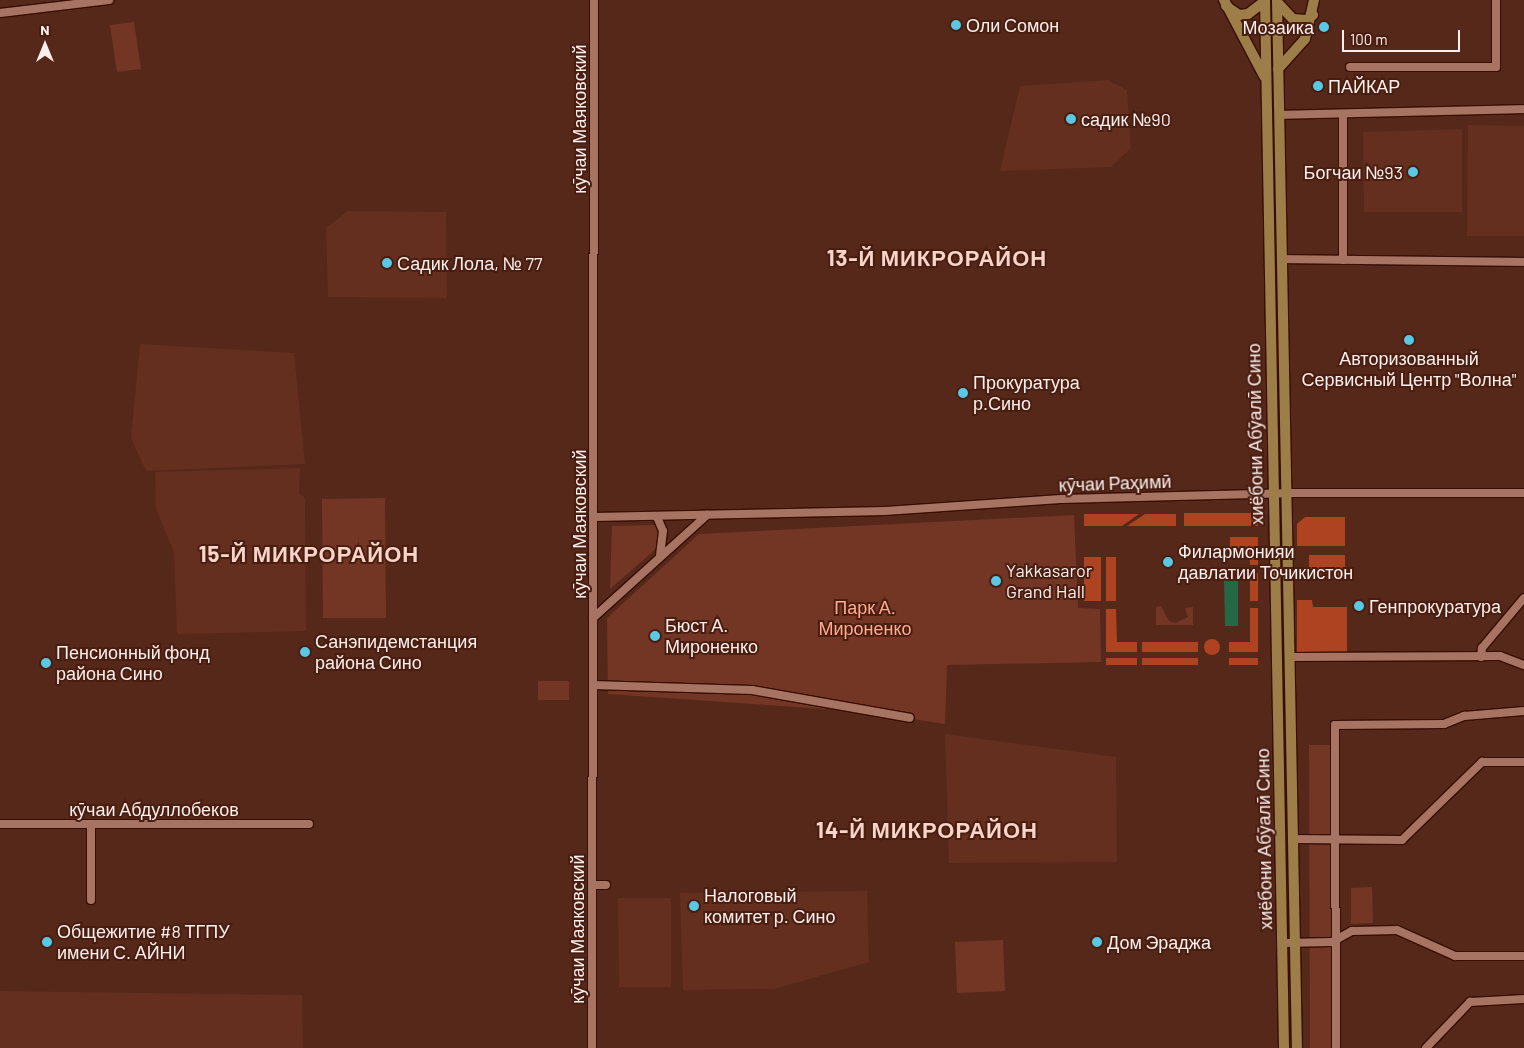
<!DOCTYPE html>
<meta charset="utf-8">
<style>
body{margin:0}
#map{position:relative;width:1524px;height:1048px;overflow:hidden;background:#55281a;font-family:Barlow,sans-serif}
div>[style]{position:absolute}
.built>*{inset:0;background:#642f1f}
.green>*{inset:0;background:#733625}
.forest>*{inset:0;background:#ae4322}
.round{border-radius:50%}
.water>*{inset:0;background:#256845}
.roads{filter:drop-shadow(1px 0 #380e03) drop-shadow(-1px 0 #380e03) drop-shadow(0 1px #380e03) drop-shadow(0 -1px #380e03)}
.minor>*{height:8px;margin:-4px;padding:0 4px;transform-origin:4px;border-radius:4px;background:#a77363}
.major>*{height:10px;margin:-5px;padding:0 5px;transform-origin:5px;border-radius:5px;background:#9d7e49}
.dots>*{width:14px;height:14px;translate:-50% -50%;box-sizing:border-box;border:2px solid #491d10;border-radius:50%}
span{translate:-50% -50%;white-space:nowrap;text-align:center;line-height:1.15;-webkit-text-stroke:4px #491d10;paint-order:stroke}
.poi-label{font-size:18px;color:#fcefec}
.left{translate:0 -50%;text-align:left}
.right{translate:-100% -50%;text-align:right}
.street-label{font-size:18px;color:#fcefec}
.park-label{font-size:18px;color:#ffaa91}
.district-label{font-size:22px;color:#f8d4c9;font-weight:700;letter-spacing:1px}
.north{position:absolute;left:20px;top:20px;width:50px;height:50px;-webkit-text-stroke:4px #491d10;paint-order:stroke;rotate:0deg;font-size:14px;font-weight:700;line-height:20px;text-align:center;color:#fcefec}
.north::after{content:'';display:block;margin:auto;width:18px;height:22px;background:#fcefec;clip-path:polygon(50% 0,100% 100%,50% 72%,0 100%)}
.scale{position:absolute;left:1342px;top:30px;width:118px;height:22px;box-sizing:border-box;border:2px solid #fcefec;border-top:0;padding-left:6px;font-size:15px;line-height:18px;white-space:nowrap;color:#fcefec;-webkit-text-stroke:4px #491d10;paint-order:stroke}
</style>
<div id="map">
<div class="built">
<i style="clip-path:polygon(1108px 80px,1127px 90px,1131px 148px,1111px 167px,1000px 171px,1020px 86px)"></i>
<i style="clip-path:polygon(1468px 125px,1524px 126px,1524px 236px,1467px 236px)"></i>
<i style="clip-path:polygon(1462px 129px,1462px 212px,1364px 212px,1363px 132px)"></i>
<i style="clip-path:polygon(348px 211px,446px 212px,447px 298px,328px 297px,326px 228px)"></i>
<i style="clip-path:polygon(140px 344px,294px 353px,305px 464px,146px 471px,131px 438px)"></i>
<i style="clip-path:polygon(300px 468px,299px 493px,305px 498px,306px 631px,177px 634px,174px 552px,156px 509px,155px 472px)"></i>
<i style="clip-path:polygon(945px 734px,1116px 757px,1117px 862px,949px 863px)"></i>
<i style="clip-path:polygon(867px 891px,869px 962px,774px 989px,683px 990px,680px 893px)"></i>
<i style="clip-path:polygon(618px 898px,671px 898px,671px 987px,619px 987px)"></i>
<i style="clip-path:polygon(0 991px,302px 995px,303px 1048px,0 1048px)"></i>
</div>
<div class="green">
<i style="clip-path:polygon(134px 22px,141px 69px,117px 72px,110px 25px)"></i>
<i style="clip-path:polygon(385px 498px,386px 618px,323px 618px,322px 499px)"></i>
<i style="clip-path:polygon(1074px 515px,1078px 608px,1100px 609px,1101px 662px,947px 665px,945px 724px,868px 712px,608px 694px,607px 618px,699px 534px)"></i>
<i style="clip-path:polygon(655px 525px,660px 531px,657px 548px,610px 589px,612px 526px)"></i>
<i style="clip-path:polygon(1161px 606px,1169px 621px,1176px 623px,1188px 617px,1185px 608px,1193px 607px,1193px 625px,1156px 625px,1156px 607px)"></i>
<i style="clip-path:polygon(538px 681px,569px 681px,569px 700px,538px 700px)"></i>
<i style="clip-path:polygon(1309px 745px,1331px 745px,1332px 1048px,1310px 1048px)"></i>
<i style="clip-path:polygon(1372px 887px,1373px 923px,1351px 924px,1351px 888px)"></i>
<i style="clip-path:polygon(1003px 940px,1005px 991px,957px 993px,955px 942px)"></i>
</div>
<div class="forest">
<i style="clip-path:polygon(1184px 513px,1258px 513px,1258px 526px,1184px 526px)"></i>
<i style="clip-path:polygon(1084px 514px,1139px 514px,1122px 526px,1084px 526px)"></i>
<i style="clip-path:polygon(1145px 514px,1176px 514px,1176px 526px,1127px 526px)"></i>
<i style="clip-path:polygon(1305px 517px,1345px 517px,1345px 546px,1297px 546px,1297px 524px)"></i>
<i style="clip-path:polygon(1230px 537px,1258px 537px,1258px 565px,1250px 565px,1249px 548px,1230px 548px)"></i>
<i style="clip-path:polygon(1309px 555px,1345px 555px,1345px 578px,1309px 578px)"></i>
<i style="clip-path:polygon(1101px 557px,1101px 601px,1084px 601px,1084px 557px)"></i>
<i style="clip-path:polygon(1116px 557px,1116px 601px,1106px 601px,1106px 557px)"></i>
<i style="clip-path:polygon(1250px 573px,1258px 573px,1258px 601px,1250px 601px)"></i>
<i style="clip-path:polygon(1297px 600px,1312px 600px,1313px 607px,1347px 607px,1347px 653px,1297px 653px)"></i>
<i style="clip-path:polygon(1250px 608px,1258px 608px,1258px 652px,1229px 652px,1229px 642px,1250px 642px)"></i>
<i style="clip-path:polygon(1106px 609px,1116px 609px,1117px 642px,1137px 642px,1137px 652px,1106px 652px)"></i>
<i class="round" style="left:1204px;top:639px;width:16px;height:16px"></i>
<i style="clip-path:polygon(1142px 642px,1198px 642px,1198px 652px,1142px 652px)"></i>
<i style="clip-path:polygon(1106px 658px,1137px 658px,1137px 665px,1106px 665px)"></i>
<i style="clip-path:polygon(1142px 658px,1198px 658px,1198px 665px,1142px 665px)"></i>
<i style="clip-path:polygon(1229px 658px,1258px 658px,1258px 665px,1229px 665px)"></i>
</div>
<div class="water">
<i style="clip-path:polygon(1224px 580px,1238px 580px,1238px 626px,1225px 626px)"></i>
</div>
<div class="roads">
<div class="minor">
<i style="left:0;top:13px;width:110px;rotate:-6.8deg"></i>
<i style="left:1350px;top:67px;width:146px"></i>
<i style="left:1496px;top:67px;width:67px;rotate:-90deg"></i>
<i style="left:1279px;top:115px;width:245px;rotate:-1.4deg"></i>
<i style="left:1281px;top:259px;width:243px;rotate:0.7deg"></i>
<i style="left:1343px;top:260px;width:145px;rotate:-90deg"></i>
<i style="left:594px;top:517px;width:291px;rotate:-1.2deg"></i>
<i style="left:885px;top:511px;width:176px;rotate:-3.9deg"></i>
<i style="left:1061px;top:499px;width:224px;rotate:-1.5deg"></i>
<i style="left:1285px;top:493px;width:239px"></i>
<i style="left:657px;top:517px;width:15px;rotate:67deg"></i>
<i style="left:663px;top:531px;width:24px;rotate:97deg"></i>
<i style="left:593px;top:618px;width:154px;rotate:-42.1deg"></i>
<i style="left:1289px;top:657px;width:211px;rotate:-0.3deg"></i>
<i style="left:1500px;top:656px;width:26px;rotate:21deg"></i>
<i style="left:1481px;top:657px;width:9px;rotate:-84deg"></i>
<i style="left:1482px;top:648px;width:65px;rotate:-50deg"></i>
<i style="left:593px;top:685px;width:159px;rotate:1.8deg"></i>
<i style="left:752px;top:690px;width:160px;rotate:10deg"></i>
<i style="left:0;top:824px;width:309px"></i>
<i style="left:91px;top:824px;width:76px;rotate:90deg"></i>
<i style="left:1293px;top:839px;width:109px;rotate:0.5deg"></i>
<i style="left:1402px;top:840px;width:112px;rotate:-44.3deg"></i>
<i style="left:1482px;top:762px;width:42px"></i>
<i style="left:592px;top:885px;width:14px"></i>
<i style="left:1282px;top:943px;width:50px;rotate:-1.1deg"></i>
<i style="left:1332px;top:942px;width:23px;rotate:-29deg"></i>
<i style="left:1352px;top:931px;width:45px;rotate:-1.3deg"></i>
<i style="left:1397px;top:930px;width:64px;rotate:24.1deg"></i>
<i style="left:1455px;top:956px;width:69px"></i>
<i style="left:592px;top:1048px;width:1048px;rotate:-89.89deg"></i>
<i style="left:1336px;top:1048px;width:323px;rotate:-90.2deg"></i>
<i style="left:1335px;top:725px;width:109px;rotate:-0.5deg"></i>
<i style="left:1444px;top:724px;width:22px;rotate:-22deg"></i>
<i style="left:1464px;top:716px;width:60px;rotate:-4.8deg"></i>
<i style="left:1426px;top:1048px;width:64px;rotate:-46.3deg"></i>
<i style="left:1470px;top:1002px;width:54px;rotate:-3.2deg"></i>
</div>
<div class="major">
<i style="left:1224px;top:0;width:86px;rotate:62.2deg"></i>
<i style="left:1265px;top:0;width:1048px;rotate:88.96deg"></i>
<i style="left:1277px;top:0;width:1048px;rotate:88.91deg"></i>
<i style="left:1277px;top:2px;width:23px;rotate:47deg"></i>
<i style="left:1293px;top:19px;width:14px;rotate:4deg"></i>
<i style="left:1307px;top:20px;width:8px;rotate:-40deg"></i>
<i style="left:1226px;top:6px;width:16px;rotate:35deg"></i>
<i style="left:1239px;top:15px;width:9px;rotate:-6deg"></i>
<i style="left:1248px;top:14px;width:21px;rotate:-37deg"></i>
<i style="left:1278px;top:69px;width:40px;rotate:-48deg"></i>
<i style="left:1305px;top:39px;width:40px;rotate:-77deg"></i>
</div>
</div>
<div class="dots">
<i style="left:956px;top:25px;background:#59c8e4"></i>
<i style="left:1324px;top:27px;background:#59c8e4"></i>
<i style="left:1318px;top:86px;background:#59c8e4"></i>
<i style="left:1071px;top:119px;background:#59c8e4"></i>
<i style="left:1413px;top:172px;background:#59c8e4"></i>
<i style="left:387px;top:263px;background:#59c8e4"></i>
<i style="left:1409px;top:340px;background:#59c8e4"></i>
<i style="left:963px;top:393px;background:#59c8e4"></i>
<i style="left:1168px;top:562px;background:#59c8e4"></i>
<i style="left:996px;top:581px;background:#59c8e4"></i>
<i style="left:1359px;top:606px;background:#59c8e4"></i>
<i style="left:655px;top:636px;background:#59c8e4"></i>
<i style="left:305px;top:652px;background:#59c8e4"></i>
<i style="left:46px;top:663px;background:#59c8e4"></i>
<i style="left:694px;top:906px;background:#59c8e4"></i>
<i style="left:47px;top:942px;background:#59c8e4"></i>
<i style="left:1097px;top:942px;background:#59c8e4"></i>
</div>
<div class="poi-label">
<span class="left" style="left:966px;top:25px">Оли Сомон</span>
<span class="right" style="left:1314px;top:27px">Мозаика</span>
<span class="left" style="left:1328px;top:86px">ПАЙКАР</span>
<span class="left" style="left:1081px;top:119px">садик №90</span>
<span class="right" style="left:1403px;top:172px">Богчаи №93</span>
<span class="left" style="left:397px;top:263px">Садик Лола, № 77</span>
<span style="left:1409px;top:369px">Авторизованный<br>Сервисный Центр "Волна"</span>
<span class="left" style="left:973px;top:393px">Прокуратура<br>р.Сино</span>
<span class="left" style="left:1178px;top:562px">Филармонияи<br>давлатии Точикистон</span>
<span class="left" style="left:1006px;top:581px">Yakkasaror<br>Grand Hall</span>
<span class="left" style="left:1369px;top:606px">Генпрокуратура</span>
<span class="left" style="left:665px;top:636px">Бюст А.<br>Мироненко</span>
<span class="left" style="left:315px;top:652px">Санэпидемстанция<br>района Сино</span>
<span class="left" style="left:56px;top:663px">Пенсионный фонд<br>района Сино</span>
<span class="left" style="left:704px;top:906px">Налоговый<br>комитет р. Сино</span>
<span class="left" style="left:57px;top:942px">Общежитие #8 ТГПУ<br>имени С. АЙНИ</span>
<span class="left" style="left:1107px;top:942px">Дом Эраджа</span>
</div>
<div class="street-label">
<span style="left:579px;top:119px;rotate:-90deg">кӯчаи Маяковский</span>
<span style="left:1255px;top:434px;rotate:-91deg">хиёбони Абӯалӣ Сино</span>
<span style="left:1115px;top:483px;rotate:-2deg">кӯчаи Раҳимӣ</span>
<span style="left:579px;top:524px;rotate:-90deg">кӯчаи Маяковский</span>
<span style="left:154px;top:809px">кӯчаи Абдуллобеков</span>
<span style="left:1264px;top:839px;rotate:-91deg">хиёбони Абӯалӣ Сино</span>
<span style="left:577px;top:929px;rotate:-90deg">кӯчаи Маяковский</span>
</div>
<div class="park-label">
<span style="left:865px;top:618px">Парк А.<br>Мироненко</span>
</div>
<div class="district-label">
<span style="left:937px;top:258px">13-Й МИКРОРАЙОН</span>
<span style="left:309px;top:554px">15-Й МИКРОРАЙОН</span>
<span style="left:927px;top:830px">14-Й МИКРОРАЙОН</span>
</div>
<div class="north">N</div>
<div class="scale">100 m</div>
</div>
